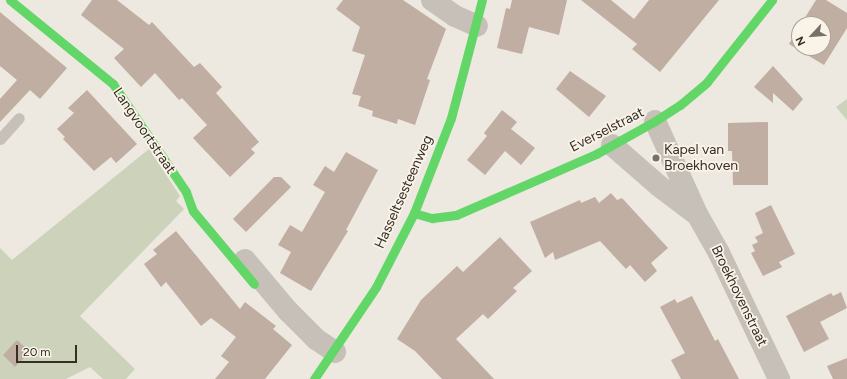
<!DOCTYPE html>
<style>
body{margin:0}
#map{position:relative;width:847px;height:379px;overflow:hidden;background:#ede8e0;font-family:Figtree,sans-serif}
div>[style]{position:absolute}
.green>*{inset:0;background:#ccd3ba}
.building>*{inset:0;background:#c0aea2}
.lane>*{height:11px;margin:-5.5px;padding:0 5.5px;transform-origin:5.5px;border-radius:5.5px;background:#c6c0b9}
.street>*{height:22px;margin:-11px;padding:0 11px;transform-origin:11px;border-radius:11px;background:#c6c0b9}
.fast>*{height:9px;margin:-4.5px;padding:0 4.5px;transform-origin:4.5px;border-radius:4.5px;background:#63d668}
.dots>*{width:11px;height:11px;translate:-50% -50%;box-sizing:border-box;border:2px solid #faf3e8;border-radius:50%}
span{translate:-50% -50%;white-space:nowrap;text-align:center;line-height:1.15;-webkit-text-stroke:3.5px #faf3e8;paint-order:stroke}
.street-label{font-size:14px;color:#372e28}
.poi-label{font-size:14px;color:#372e28}
.left{translate:0 -50%;text-align:left}
.north{position:absolute;left:791px;top:16px;width:40px;height:40px;box-sizing:border-box;background:#faf3e8;border:1px solid #aca49b;border-radius:50%;rotate:244deg;font-size:11px;font-weight:700;line-height:16px;text-align:center;color:#372e28}
.north::after{content:'';display:block;margin:auto;width:14px;height:18px;background:#776f68;clip-path:polygon(50% 0,100% 100%,50% 72%,0 100%)}
.scale{position:absolute;left:16px;top:345px;width:61px;height:18px;box-sizing:border-box;border:2px solid #372e28;border-top:0;padding-left:5px;font-size:12px;line-height:14px;white-space:nowrap;color:#372e28;-webkit-text-stroke:3px #faf3e8;paint-order:stroke}
</style>
<div id="map">
<div class="green">
<i style="clip-path:polygon(847px 99px,847px 120px,836px 107px)"></i>
<i style="clip-path:polygon(149px 149px,180px 196px,176px 201px,184px 209px,80px 316px,135px 369px,126px 379px,103px 379px,90px 367px,66px 379px,0 379px,0 248px,12px 260px)"></i>
</div>
<div class="building">
<i style="clip-path:polygon(92px 0,117px 0,149px 25px,152px 22px,194px 67px,200px 63px,222px 87px,216px 93px,259px 142px,251px 149px,255px 153px,230px 177px,193px 138px,207px 125px,182px 98px,179px 100px,155px 73px,141px 87px,114px 58px,124px 49px,81px 15px)"></i>
<i style="clip-path:polygon(343px 0,403px 0,446px 29px,427px 79px,430px 80px,415px 125px,398px 119px,397px 124px,372px 116px,373px 111px,358px 106px,361px 96px,352px 94px,365px 55px,352px 51px,360px 27px,336px 9px)"></i>
<i style="clip-path:polygon(512px 0,567px 0,559px 35px,529px 27px,522px 54px,497px 48px,506px 8px,510px 9px)"></i>
<i style="clip-path:polygon(581px 0,611px 0,634px 19px,649px 0,719px 0,660px 72px,632px 49px,637px 44px)"></i>
<i style="clip-path:polygon(816px 0,826px 0,847px 13px,847px 28px,824px 65px,789px 44px,799px 28px,799px 48px,823px 48px,823px 24px,801px 24px)"></i>
<i style="clip-path:polygon(0 12px,67px 68px,40px 99px,30px 90px,0 122px,0 99px,17px 80px,0 66px)"></i>
<i style="clip-path:polygon(773px 66px,803px 99px,793px 111px,773px 93px,773px 103px,754px 87px)"></i>
<i style="clip-path:polygon(570px 71px,606px 96px,589px 117px,556px 89px)"></i>
<i style="clip-path:polygon(87px 90px,137px 144px,116px 163px,111px 157px,94px 171px,63px 139px,65px 137px,57px 129px,74px 113px,68px 108px)"></i>
<i style="clip-path:polygon(502px 110px,517px 122px,511px 129px,535px 148px,521px 165px,505px 151px,485px 175px,467px 160px,487px 136px,484px 133px)"></i>
<i style="clip-path:polygon(768px 122px,768px 185px,733px 185px,732px 151px,728px 151px,728px 123px)"></i>
<i style="clip-path:polygon(346px 152px,378px 170px,346px 230px,348px 231px,311px 291px,280px 273px,291px 252px,278px 245px,290px 225px,302px 232px,325px 192px,313px 185px,325px 166px,334px 172px)"></i>
<i style="clip-path:polygon(274px 177px,281px 177px,291px 187px,246px 232px,233px 219px)"></i>
<i style="clip-path:polygon(611px 193px,617px 200px,622px 198px,668px 248px,651px 263px,657px 271px,645px 282px,630px 265px,626px 269px,600px 241px,555px 260px,553px 252px,545px 258px,530px 222px,580px 200px,581px 203px,595px 197px,599px 203px)"></i>
<i style="clip-path:polygon(771px 205px,795px 254px,779px 262px,782px 267px,763px 276px,751px 253px,755px 251px,752px 245px,758px 242px,755px 237px,763px 233px,755px 213px)"></i>
<i style="clip-path:polygon(176px 231px,240px 309px,245px 302px,276px 326px,273px 329px,292px 345px,265px 379px,215px 379px,229px 362px,221px 356px,236px 337px,211px 318px,201px 326px,166px 282px,161px 287px,144px 264px,157px 254px,153px 250px)"></i>
<i style="clip-path:polygon(500px 237px,532px 271px,513px 288px,517px 291px,488px 319px,483px 314px,456px 339px,494px 379px,442px 379px,415px 351px,397px 339px,421px 300px,457px 266px,463px 272px)"></i>
<i style="clip-path:polygon(841px 292px,847px 308px,820px 322px,829px 339px,804px 352px,786px 316px,831px 293px,833px 296px)"></i>
<i style="clip-path:polygon(692px 296px,715px 341px,718px 339px,739px 379px,681px 379px,671px 360px,685px 353px,660px 307px,675px 299px,677px 303px)"></i>
<i style="clip-path:polygon(17px 340px,30px 352px,15px 367px,3px 355px)"></i>
<i style="clip-path:polygon(847px 358px,847px 379px,833px 379px,827px 366px)"></i>
</div>
<div class="lane">
<i style="left:0;top:139px;width:28px;rotate:-48deg"></i>
</div>
<div class="street">
<i style="left:432px;top:0;width:28px;rotate:35deg"></i>
<i style="left:455px;top:16px;width:24px;rotate:24deg"></i>
<i style="left:655px;top:121px;width:102px;rotate:65.7deg"></i>
<i style="left:697px;top:214px;width:45px;rotate:60.6deg"></i>
<i style="left:719px;top:253px;width:140px;rotate:64.5deg"></i>
<i style="left:612px;top:145px;width:62px;rotate:41.1deg"></i>
<i style="left:659px;top:186px;width:46px;rotate:37.1deg"></i>
<i style="left:245px;top:260px;width:67px;rotate:49.9deg"></i>
<i style="left:288px;top:311px;width:40px;rotate:45deg"></i>
<i style="left:316px;top:339px;width:23px;rotate:34deg"></i>
</div>
<div class="fast">
<i style="left:10px;top:0;width:133px;rotate:39.2deg"></i>
<i style="left:113px;top:84px;width:130px;rotate:55.9deg"></i>
<i style="left:186px;top:192px;width:20px;rotate:70deg"></i>
<i style="left:193px;top:211px;width:95px;rotate:50.1deg"></i>
<i style="left:414px;top:213px;width:19px;rotate:16deg"></i>
<i style="left:432px;top:218px;width:24px;rotate:-7deg"></i>
<i style="left:456px;top:215px;width:153px;rotate:-23.5deg"></i>
<i style="left:596px;top:154px;width:68px;rotate:-29.2deg"></i>
<i style="left:655px;top:121px;width:30px;rotate:-33deg"></i>
<i style="left:680px;top:105px;width:35px;rotate:-40deg"></i>
<i style="left:707px;top:82px;width:105px;rotate:-51.6deg"></i>
<i style="left:314px;top:379px;width:111px;rotate:-56deg"></i>
<i style="left:376px;top:287px;width:83px;rotate:-62.8deg"></i>
<i style="left:414px;top:213px;width:102px;rotate:-68.7deg"></i>
<i style="left:451px;top:118px;width:122px;rotate:-75.3deg"></i>
</div>
<div class="dots">
<i style="left:656px;top:158px;background:#776f68"></i>
</div>
<div class="street-label">
<span style="left:607px;top:130px;rotate:-27deg">Everselstraat</span>
<span style="left:144px;top:131px;rotate:56deg">Langvoortstraat</span>
<span style="left:404px;top:192px;rotate:-66deg">Hasseltsesteenweg</span>
<span style="left:739px;top:296px;rotate:64deg">Broekhovenstraat</span>
</div>
<div class="poi-label">
<span class="left" style="left:664px;top:158px">Kapel van<br>Broekhoven</span>
</div>
<div class="north">N</div>
<div class="scale">20 m</div>
</div>
